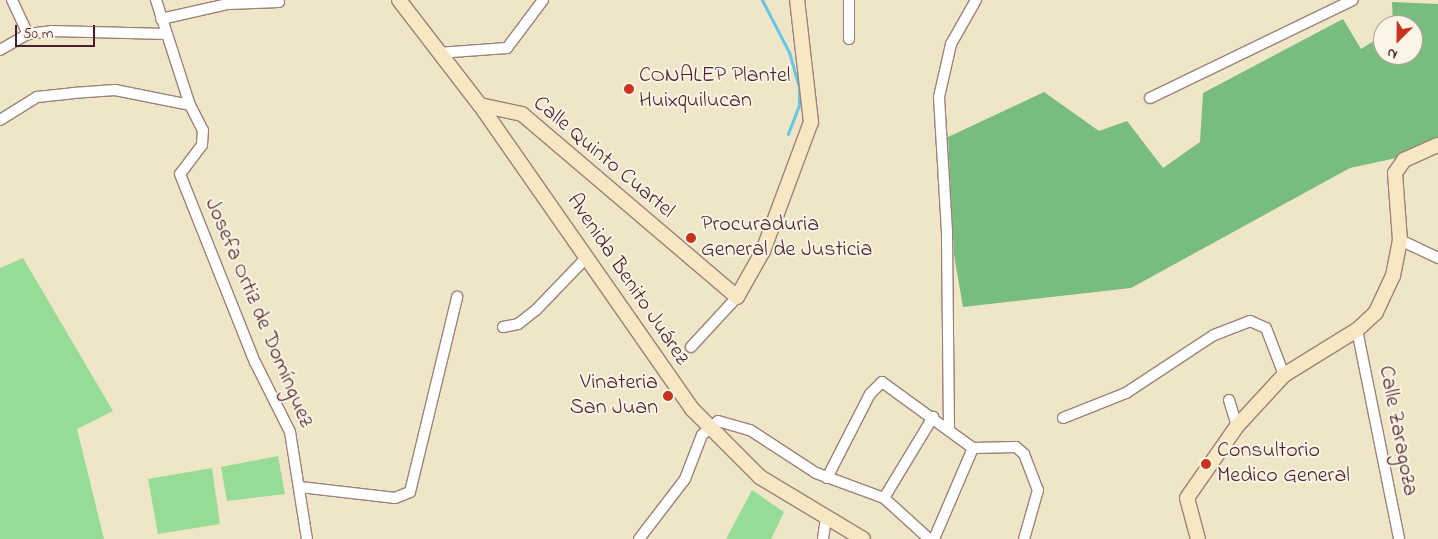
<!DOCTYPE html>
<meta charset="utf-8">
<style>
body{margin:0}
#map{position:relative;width:1438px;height:539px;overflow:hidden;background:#efe6c8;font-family:"Indie Flower",sans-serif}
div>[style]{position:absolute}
.green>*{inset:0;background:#96dc95}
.forest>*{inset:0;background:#78bc7e}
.stream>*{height:3px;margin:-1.5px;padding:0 1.5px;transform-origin:1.5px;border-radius:1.5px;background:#65c5e4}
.roads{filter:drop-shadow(1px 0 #9c827a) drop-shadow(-1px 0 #9c827a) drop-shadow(0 1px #9c827a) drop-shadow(0 -1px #9c827a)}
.street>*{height:10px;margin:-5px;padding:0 5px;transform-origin:5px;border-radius:5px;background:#fff}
.secondary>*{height:14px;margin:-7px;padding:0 7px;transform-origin:7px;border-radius:7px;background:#f8e7c3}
.dots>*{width:14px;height:14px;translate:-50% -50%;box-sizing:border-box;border:2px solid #fcf5e5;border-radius:50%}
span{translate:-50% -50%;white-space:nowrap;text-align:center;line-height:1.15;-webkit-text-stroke:4px #fcf5e5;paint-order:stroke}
.poi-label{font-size:22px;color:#4a1f2b}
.left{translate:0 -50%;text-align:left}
.right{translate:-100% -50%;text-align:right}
.street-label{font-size:22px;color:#4a1f2b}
.north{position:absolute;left:1373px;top:15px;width:50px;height:50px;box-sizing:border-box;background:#fcf5e5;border:1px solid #b59f9b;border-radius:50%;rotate:203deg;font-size:14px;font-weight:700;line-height:20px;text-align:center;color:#4a1f2b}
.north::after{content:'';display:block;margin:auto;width:18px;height:22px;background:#c8321e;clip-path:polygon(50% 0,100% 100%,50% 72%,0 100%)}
.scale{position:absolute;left:15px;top:25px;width:80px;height:22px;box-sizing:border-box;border:2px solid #4a1f2b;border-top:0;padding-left:6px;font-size:15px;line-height:18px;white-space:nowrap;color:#4a1f2b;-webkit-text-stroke:4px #fcf5e5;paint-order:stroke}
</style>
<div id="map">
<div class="green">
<i style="clip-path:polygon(23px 258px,113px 411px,77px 429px,104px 539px,0 539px,0 268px)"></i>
<i style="clip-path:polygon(278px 456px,285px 494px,227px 501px,221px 467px)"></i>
<i style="clip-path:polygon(212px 468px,220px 524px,158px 534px,148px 479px)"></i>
<i style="clip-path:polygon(752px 490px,784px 512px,771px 539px,726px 539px)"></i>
</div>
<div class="forest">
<i style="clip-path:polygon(1392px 2px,1438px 4px,1438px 149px,1350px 168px,1131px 288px,963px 307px,954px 255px,948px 137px,1044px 92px,1099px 131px,1127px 121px,1163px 168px,1200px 142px,1203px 93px,1343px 19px,1361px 49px,1383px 35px,1383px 55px,1413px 55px,1413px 25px,1393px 25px)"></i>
</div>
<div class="stream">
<i style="left:762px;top:0;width:59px;rotate:62.6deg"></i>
<i style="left:789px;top:52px;width:37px;rotate:74deg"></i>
<i style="left:799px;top:88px;width:17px;rotate:90deg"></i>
<i style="left:799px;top:105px;width:31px;rotate:111deg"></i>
</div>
<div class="roads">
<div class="street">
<i style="left:12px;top:0;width:38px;rotate:65deg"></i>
<i style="left:156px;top:0;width:110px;rotate:72.1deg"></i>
<i style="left:190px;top:105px;width:28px;rotate:63deg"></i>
<i style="left:203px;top:130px;width:15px;rotate:94deg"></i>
<i style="left:202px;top:145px;width:36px;rotate:127deg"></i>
<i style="left:180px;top:174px;width:202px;rotate:68.3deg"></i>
<i style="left:255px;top:362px;width:78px;rotate:63.4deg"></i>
<i style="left:290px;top:432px;width:108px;rotate:81deg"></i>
<i style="left:849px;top:0;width:39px;rotate:90deg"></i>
<i style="left:161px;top:19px;width:69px;rotate:-12.6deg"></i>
<i style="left:228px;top:4px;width:51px;rotate:-2.2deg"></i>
<i style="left:0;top:50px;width:32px;rotate:-30deg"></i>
<i style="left:28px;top:34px;width:23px;rotate:-7deg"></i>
<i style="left:51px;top:31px;width:116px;rotate:1.5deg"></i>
<i style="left:438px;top:53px;width:69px;rotate:-4.1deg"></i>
<i style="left:507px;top:48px;width:60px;rotate:-53.1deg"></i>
<i style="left:1150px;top:98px;width:225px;rotate:-25.8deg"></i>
<i style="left:0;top:120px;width:44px;rotate:-31.9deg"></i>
<i style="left:37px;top:97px;width:36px;rotate:-6deg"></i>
<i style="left:73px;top:93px;width:42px;rotate:-4.1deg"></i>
<i style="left:115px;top:90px;width:76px;rotate:11.3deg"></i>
<i style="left:1400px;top:240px;width:42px;rotate:25.3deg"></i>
<i style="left:503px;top:327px;width:15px;rotate:-11deg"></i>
<i style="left:518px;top:324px;width:23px;rotate:-38deg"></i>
<i style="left:536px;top:310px;width:71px;rotate:-46.1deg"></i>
<i style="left:1357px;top:330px;width:213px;rotate:78.6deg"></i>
<i style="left:691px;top:347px;width:68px;rotate:-47.4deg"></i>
<i style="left:1229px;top:400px;width:27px;rotate:73deg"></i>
<i style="left:1063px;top:418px;width:68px;rotate:-21.6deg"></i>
<i style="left:1126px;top:393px;width:105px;rotate:-33.4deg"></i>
<i style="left:1214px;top:335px;width:39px;rotate:-21deg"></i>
<i style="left:1250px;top:321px;width:17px;rotate:24deg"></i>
<i style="left:1266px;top:328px;width:50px;rotate:69deg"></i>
<i style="left:949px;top:429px;width:197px;rotate:-90.6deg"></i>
<i style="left:947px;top:232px;width:135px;rotate:-93.4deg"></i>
<i style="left:939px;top:97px;width:54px;rotate:-77.2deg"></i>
<i style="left:951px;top:44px;width:51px;rotate:-60.4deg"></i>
<i style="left:827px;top:478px;width:94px;rotate:-62.9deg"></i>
<i style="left:870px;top:394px;width:17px;rotate:-45deg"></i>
<i style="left:882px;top:382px;width:112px;rotate:36deg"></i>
<i style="left:973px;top:448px;width:43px;rotate:-1.3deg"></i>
<i style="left:1016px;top:447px;width:11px;rotate:41deg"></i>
<i style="left:1024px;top:454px;width:39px;rotate:69deg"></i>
<i style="left:1038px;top:490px;width:51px;rotate:105.9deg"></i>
<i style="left:300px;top:487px;width:96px;rotate:6.6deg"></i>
<i style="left:395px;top:498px;width:16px;rotate:-22deg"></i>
<i style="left:410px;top:492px;width:201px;rotate:-76.4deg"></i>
<i style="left:884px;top:498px;width:95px;rotate:-58.8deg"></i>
<i style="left:639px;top:539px;width:76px;rotate:-52.5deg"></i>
<i style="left:685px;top:479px;width:47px;rotate:-68.9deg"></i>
<i style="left:702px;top:435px;width:21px;rotate:-41deg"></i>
<i style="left:718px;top:421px;width:33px;rotate:16deg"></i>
<i style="left:750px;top:430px;width:79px;rotate:33.1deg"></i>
<i style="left:816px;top:473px;width:72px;rotate:20.2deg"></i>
<i style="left:884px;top:498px;width:61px;rotate:42.3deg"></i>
<i style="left:823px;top:539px;width:21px;rotate:-82deg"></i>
<i style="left:934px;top:539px;width:99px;rotate:-66.8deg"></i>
</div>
<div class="secondary">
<i style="left:399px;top:0;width:133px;rotate:52.4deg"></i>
<i style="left:480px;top:105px;width:371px;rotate:55.1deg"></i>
<i style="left:692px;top:409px;width:96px;rotate:45deg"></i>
<i style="left:760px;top:477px;width:120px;rotate:31deg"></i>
<i style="left:480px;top:105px;width:43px;rotate:12.1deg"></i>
<i style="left:522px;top:114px;width:282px;rotate:40.4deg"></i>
<i style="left:737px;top:297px;width:53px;rotate:-60.5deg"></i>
<i style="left:763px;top:251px;width:138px;rotate:-69.6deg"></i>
<i style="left:811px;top:122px;width:123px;rotate:-96.5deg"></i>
<i style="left:1198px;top:539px;width:42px;rotate:-105deg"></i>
<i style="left:1187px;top:498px;width:88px;rotate:-55.2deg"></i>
<i style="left:1237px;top:426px;width:69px;rotate:-47.3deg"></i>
<i style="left:1284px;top:375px;width:86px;rotate:-31.7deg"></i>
<i style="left:1357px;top:330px;width:26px;rotate:-43deg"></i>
<i style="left:1376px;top:312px;width:40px;rotate:-65deg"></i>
<i style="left:1393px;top:276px;width:37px;rotate:-79deg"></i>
<i style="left:1400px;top:240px;width:67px;rotate:-94.3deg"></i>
<i style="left:1395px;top:173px;width:16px;rotate:-55deg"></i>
<i style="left:1404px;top:160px;width:37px;rotate:-24deg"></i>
</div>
</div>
<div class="dots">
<i style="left:629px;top:89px;background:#c8321e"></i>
<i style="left:691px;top:238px;background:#c8321e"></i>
<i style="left:668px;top:396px;background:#c8321e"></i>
<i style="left:1206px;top:464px;background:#c8321e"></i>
</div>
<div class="poi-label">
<span class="left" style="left:639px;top:89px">CONALEP Plantel<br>Huixquilucan</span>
<span class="left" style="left:701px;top:238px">Procuraduria<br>General de Justicia</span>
<span class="right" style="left:658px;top:396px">Vinateria<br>San Juan</span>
<span class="left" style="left:1217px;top:464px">Consultorio<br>Medico General</span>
</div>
<div class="street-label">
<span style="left:603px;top:158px;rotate:40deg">Calle Quinto Cuartel</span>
<span style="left:627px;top:280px;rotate:56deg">Avenida Benito Juárez</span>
<span style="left:258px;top:313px;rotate:67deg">Josefa Ortiz de Domínguez</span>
<span style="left:1397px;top:431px;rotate:79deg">Calle Zaragoza</span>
</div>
<div class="north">N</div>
<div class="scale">50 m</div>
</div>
